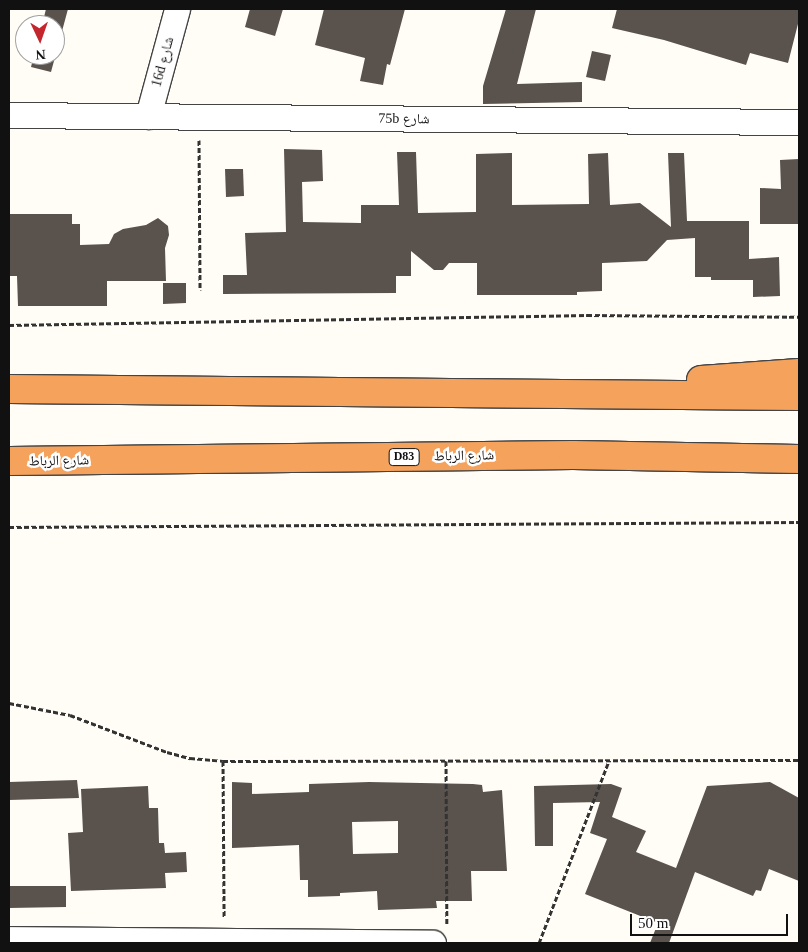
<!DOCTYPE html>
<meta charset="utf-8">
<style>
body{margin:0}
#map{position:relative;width:808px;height:952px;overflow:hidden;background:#fffdf5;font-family:"Times New Roman","Noto Naskh Arabic",serif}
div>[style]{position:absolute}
.building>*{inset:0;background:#5a524d}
.path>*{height:3px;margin-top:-1.5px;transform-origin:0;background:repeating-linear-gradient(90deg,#333 0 5px,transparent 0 7.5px)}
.roads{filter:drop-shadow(1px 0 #444) drop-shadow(-1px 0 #444) drop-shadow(0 1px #444) drop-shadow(0 -1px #444)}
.street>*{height:25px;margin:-12.5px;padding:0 12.5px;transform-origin:12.5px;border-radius:12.5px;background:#fff}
.highway>*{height:28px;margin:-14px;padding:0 14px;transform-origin:14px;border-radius:14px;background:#f5a25d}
span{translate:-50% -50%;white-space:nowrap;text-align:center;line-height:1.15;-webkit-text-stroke:5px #fff;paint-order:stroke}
.shield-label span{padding:1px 4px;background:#fff;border:1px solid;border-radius:4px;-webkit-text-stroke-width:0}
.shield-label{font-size:12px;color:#111;font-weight:700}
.street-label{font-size:14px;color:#111}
.frame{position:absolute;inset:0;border:10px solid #111;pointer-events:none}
.north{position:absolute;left:15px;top:15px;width:50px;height:50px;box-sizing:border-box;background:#fff;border:1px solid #a0a0a0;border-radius:50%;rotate:177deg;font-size:14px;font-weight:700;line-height:20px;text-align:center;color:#111}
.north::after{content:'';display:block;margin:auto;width:18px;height:22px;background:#c4262e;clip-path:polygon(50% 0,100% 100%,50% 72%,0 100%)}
.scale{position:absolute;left:630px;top:914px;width:158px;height:22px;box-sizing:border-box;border:2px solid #111;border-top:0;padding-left:6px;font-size:15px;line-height:18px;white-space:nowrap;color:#111;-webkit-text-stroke:4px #fff;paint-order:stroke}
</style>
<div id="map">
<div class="building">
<i style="clip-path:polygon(46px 9px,68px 9px,51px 72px,31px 67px,34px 55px,55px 55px,55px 25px,42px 25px)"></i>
<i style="clip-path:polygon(250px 9px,283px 9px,275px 36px,245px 27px)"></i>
<i style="clip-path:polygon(324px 9px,405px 9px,390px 65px,387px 64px,383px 85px,360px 81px,365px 58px,315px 45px)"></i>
<i style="clip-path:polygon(506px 9px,536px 9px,517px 84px,582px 82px,582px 102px,483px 104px,483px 86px)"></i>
<i style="clip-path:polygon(617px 9px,799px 9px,799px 20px,788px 63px,750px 53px,746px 65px,664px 40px,612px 28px)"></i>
<i style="clip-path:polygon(592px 51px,611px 55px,605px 81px,586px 77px)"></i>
<i style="clip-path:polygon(284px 149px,322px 150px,323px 181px,302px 182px,303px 222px,361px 223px,361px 205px,399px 205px,397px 152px,416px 152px,418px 213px,476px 212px,476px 154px,512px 153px,512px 205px,589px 204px,588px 154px,608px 153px,610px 205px,640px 203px,671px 227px,668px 153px,684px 153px,687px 221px,749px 221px,749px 259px,779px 257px,780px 296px,753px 297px,753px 280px,711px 280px,711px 277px,695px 277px,695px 238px,667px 240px,647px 261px,602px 263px,602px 291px,577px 292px,577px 295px,477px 295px,477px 263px,449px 263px,443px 270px,434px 270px,411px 251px,411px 276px,396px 276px,396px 293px,223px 294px,223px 275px,247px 275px,245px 233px,286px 232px)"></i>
<i style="clip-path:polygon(799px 159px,799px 224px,760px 224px,760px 188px,781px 189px,780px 160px)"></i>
<i style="clip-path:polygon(225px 169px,243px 169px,244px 196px,226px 197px)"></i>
<i style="clip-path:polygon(9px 214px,72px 214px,72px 224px,80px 224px,80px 245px,109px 244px,114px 234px,123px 229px,146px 225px,158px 218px,168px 226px,169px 235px,165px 248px,166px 281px,107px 281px,107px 306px,18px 306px,17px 276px,9px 276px)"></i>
<i style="clip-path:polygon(163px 283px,186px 283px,186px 303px,163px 304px)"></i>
<i style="clip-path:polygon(77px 780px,79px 798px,9px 800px,9px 782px)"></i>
<i style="clip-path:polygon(evenodd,232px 782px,252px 783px,252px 794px,309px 792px,309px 784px,369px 782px,473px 784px,482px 785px,483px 792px,502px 790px,507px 871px,471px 871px,472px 901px,436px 901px,437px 908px,378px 910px,377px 891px,340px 893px,340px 896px,308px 897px,308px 880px,300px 880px,299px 845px,232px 848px,232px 782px,398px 821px,398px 853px,353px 854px,352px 822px,398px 821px)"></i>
<i style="clip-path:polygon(770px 782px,799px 798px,799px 881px,769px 869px,761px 891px,756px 890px,753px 896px,695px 872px,669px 943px,650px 943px,658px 923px,585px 894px,607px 839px,590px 833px,600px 802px,553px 803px,553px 846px,535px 846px,534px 786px,611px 784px,622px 788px,612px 817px,646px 831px,636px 852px,676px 868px,707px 786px)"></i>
<i style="clip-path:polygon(148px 786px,149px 808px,158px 808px,159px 843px,164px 843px,165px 853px,186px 852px,187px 872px,165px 873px,166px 888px,71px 891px,68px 833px,83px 832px,81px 789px)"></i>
<i style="clip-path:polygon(9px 886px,66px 886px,66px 907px,9px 908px)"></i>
</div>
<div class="path">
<i style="left:199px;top:140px;width:150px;rotate:89.6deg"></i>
<i style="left:9px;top:325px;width:578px;rotate:-0.99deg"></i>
<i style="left:587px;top:315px;width:212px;rotate:0.5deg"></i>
<i style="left:9px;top:527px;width:790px;rotate:-0.36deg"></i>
<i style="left:9px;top:703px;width:62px;rotate:11.1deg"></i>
<i style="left:70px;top:715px;width:104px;rotate:20.9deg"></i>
<i style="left:167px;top:752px;width:24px;rotate:15deg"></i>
<i style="left:190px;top:758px;width:33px;rotate:5deg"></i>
<i style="left:223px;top:761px;width:576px;rotate:-0.1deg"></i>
<i style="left:223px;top:761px;width:157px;rotate:89.6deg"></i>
<i style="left:446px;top:761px;width:164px;rotate:89.7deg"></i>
<i style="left:539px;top:943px;width:195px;rotate:-69deg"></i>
</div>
<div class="roads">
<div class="street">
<i style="left:9px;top:115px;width:790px;rotate:0.51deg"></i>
<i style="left:148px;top:116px;width:111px;rotate:-74.8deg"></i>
<i style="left:9px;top:939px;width:424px;rotate:0.5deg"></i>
</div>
<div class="highway">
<i style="left:701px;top:380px;width:98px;rotate:-4.1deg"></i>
<i style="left:9px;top:389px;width:790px;rotate:0.51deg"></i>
<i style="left:9px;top:461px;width:564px;rotate:-0.61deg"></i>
<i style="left:573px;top:455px;width:226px;rotate:1deg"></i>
</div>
</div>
<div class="shield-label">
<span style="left:404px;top:457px">D83</span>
</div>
<div class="street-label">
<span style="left:163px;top:62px;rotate:-75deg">16d شارع</span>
<span style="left:404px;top:119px;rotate:1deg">75b شارع</span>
<span style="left:464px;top:456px;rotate:-1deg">شارع الرباط</span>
<span style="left:59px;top:461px;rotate:-1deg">شارع الرباط</span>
</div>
<div class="frame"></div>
<div class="north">N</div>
<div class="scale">50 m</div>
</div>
